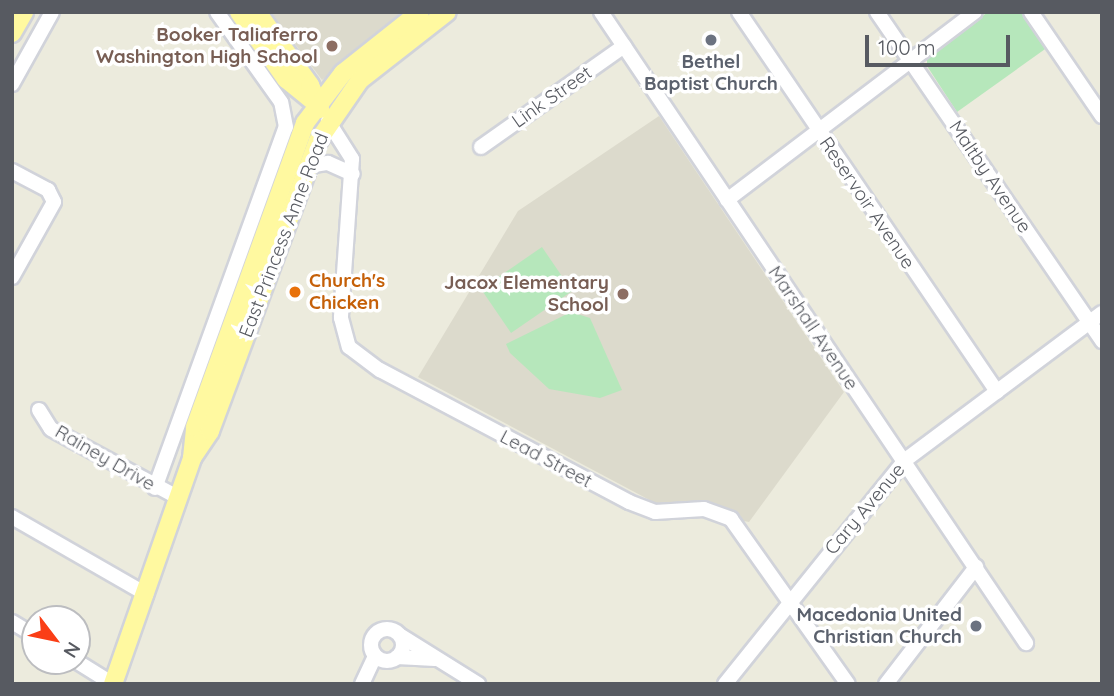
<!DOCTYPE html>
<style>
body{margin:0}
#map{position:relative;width:1114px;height:696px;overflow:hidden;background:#ecebdd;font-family:Quicksand,sans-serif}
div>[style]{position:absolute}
.education>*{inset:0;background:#dcdacc}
.green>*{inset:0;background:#b6e7bb}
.roads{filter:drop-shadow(2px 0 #d1d3da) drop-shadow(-2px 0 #d1d3da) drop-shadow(0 2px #d1d3da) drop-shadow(0 -2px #d1d3da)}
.minor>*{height:14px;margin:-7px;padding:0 7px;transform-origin:7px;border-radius:7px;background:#fff}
.minor>.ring{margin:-7px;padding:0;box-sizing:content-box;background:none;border:14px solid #fff;border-radius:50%}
.major>*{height:18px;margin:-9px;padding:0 9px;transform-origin:9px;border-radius:9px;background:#fff9a0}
.dots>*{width:19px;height:19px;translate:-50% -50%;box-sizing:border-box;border:4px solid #fff;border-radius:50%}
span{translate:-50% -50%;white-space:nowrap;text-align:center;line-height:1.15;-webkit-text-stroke:7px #fff;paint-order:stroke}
.education-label{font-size:19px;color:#785e54;font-weight:700}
.right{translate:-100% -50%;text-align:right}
.worship-label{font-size:19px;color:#5b616d;font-weight:700}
.street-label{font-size:19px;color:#575a61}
.food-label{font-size:19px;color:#c56008;font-weight:700}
.left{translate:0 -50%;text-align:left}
.frame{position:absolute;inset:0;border:14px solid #575a61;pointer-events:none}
.north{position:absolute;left:21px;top:605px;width:70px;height:70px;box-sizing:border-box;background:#fff;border:2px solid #bcbdc0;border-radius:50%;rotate:122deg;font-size:19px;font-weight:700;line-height:28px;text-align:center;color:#575a61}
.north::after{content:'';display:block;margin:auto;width:24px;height:32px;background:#fa3e16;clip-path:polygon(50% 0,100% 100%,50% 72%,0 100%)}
.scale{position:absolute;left:865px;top:35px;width:145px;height:32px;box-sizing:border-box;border:4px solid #575a61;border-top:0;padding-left:9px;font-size:21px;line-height:24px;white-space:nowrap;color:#575a61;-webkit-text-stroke:5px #fff;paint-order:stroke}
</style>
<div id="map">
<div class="education">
<i style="clip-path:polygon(271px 12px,411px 12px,322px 80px)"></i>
<i style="clip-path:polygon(659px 116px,844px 392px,749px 522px,659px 505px,418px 377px,518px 211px)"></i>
</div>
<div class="green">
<i style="clip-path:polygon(988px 12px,1025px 12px,1048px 47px,957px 112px,927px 66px,927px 58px)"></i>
<i style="clip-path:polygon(542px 247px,572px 291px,511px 333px,481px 289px)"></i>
<i style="clip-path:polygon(571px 312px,590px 318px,622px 390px,600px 398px,549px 389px,510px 353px,506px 344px)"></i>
</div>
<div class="roads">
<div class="minor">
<i style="left:601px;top:12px;width:761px;rotate:56.04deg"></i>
<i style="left:739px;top:12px;width:459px;rotate:55.8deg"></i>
<i style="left:877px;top:12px;width:399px;rotate:55.6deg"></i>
<i style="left:1031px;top:12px;width:126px;rotate:55.7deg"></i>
<i style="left:12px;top:84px;width:82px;rotate:-60.9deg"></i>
<i style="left:328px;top:121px;width:45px;rotate:57.7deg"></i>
<i style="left:352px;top:159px;width:159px;rotate:94deg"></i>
<i style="left:341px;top:318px;width:30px;rotate:75deg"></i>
<i style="left:349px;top:347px;width:39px;rotate:37deg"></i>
<i style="left:380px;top:370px;width:282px;rotate:27.9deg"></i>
<i style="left:629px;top:502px;width:28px;rotate:21deg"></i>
<i style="left:655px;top:512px;width:49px;rotate:-3.5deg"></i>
<i style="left:704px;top:509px;width:29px;rotate:20deg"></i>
<i style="left:731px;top:519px;width:202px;rotate:54.7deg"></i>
<i style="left:481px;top:147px;width:175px;rotate:-35.2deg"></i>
<i style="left:308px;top:166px;width:20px;rotate:-9deg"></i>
<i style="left:328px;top:163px;width:27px;rotate:24deg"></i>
<i style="left:12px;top:171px;width:41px;rotate:27.8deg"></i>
<i style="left:48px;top:190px;width:13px;rotate:63deg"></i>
<i style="left:54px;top:202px;width:86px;rotate:119.2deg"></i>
<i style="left:727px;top:200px;width:311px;rotate:-37.2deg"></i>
<i style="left:39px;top:410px;width:22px;rotate:58deg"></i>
<i style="left:51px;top:429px;width:145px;rotate:28.3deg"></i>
<i style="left:155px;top:488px;width:384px;rotate:-70.1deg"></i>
<i style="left:286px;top:127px;width:25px;rotate:-101deg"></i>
<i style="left:281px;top:102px;width:110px;rotate:-125.4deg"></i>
<i style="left:12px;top:517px;width:155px;rotate:29.9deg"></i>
<i style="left:12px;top:622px;width:27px;rotate:31deg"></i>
<i class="ring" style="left:371px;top:629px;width:18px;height:18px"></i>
<i style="left:401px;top:636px;width:91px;rotate:31.9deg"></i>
<i style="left:397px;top:657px;width:38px;rotate:3deg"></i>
<i style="left:76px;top:661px;width:44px;rotate:31.9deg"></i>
<i style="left:362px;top:684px;width:31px;rotate:-65deg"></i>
<i style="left:725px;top:684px;width:286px;rotate:-51.2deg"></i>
<i style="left:904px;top:461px;width:247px;rotate:-36.8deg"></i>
<i style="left:886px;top:684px;width:148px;rotate:-52.4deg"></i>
</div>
<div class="major">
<i style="left:239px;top:12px;width:82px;rotate:55deg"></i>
<i style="left:286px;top:79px;width:40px;rotate:39deg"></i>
<i style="left:257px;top:12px;width:90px;rotate:54deg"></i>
<i style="left:310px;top:85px;width:26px;rotate:67deg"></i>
<i style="left:12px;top:33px;width:24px;rotate:-60deg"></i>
<i style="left:192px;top:458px;width:31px;rotate:-84deg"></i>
<i style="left:195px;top:427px;width:323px;rotate:-70.1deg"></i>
<i style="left:305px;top:123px;width:63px;rotate:-52.8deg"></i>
<i style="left:343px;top:73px;width:98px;rotate:-38.4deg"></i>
<i style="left:113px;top:684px;width:239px;rotate:-70.7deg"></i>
<i style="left:192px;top:458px;width:32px;rotate:-56deg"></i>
<i style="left:210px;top:431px;width:309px;rotate:-69.6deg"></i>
<i style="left:318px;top:141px;width:74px;rotate:-55.5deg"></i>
<i style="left:360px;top:80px;width:110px;rotate:-38deg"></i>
</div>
</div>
<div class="dots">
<i style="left:711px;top:40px;background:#6b7280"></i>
<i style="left:332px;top:46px;background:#8d6e63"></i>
<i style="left:295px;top:292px;background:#e8710a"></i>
<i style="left:623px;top:294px;background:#8d6e63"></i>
<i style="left:976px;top:626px;background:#6b7280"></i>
</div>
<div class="education-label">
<span class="right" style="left:318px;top:46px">Booker Taliaferro<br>Washington High School</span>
<span class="right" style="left:609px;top:294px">Jacox Elementary<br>School</span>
</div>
<div class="worship-label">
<span style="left:711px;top:73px">Bethel<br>Baptist Church</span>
<span class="right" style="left:962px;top:626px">Macedonia United<br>Christian Church</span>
</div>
<div class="street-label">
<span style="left:552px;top:97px;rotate:-35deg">Link Street</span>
<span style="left:990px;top:177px;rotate:56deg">Maltby Avenue</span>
<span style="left:867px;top:203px;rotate:56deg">Reservoir Avenue</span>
<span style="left:284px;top:235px;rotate:-69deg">East Princess Anne Road</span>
<span style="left:813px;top:328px;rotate:56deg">Marshall Avenue</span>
<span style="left:105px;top:458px;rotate:30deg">Rainey Drive</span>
<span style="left:546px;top:459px;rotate:28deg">Lead Street</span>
<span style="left:865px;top:509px;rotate:-50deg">Cary Avenue</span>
</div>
<div class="food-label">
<span class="left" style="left:309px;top:292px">Church's<br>Chicken</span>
</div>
<div class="frame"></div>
<div class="north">N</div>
<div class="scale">100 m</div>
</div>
